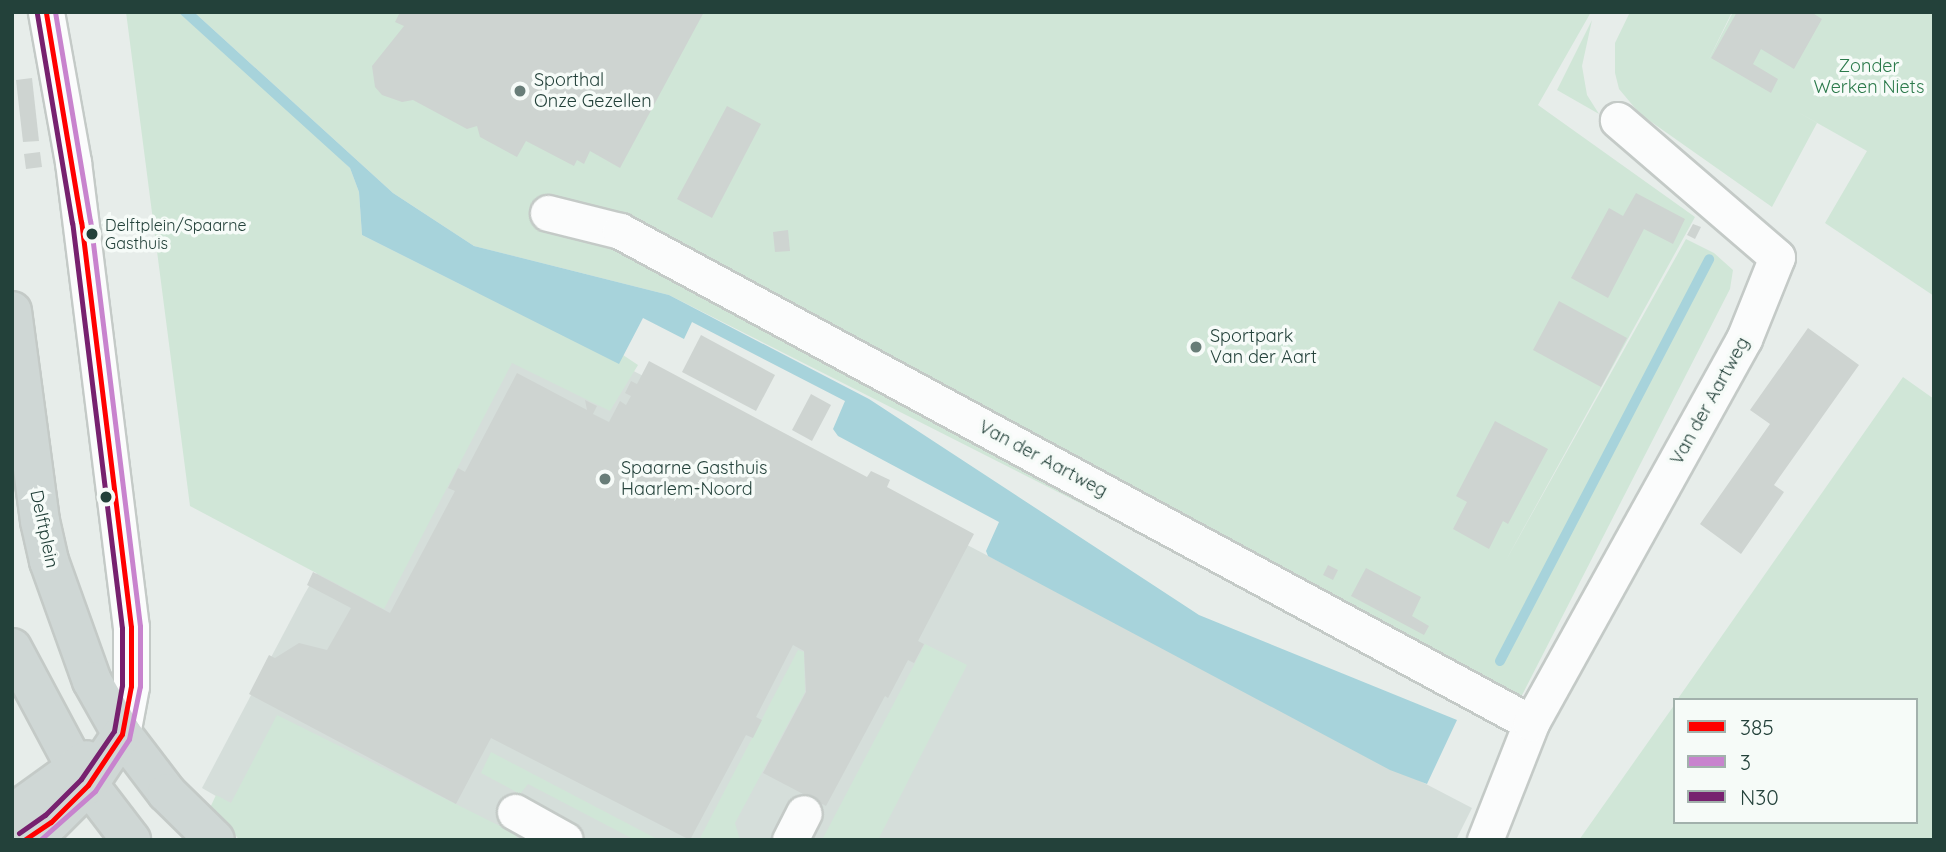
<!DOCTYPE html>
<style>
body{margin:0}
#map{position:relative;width:1946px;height:852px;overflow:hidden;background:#e7edea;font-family:Quicksand,sans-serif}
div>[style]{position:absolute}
.built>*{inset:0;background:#d5deda}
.green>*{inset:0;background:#d0e6d7}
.water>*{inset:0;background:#a7d3db}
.stream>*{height:10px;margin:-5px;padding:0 5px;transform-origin:5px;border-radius:5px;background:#a7d3db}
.building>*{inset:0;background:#ced4d1}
.roads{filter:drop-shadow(2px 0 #c4cac7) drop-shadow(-2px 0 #c4cac7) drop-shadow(0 2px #c4cac7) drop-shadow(0 -2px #c4cac7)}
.minor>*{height:35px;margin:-17.5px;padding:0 17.5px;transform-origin:17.5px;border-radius:17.5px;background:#fbfcfc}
.major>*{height:38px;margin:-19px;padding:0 19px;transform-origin:19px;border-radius:19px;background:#cfd7d5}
.bus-1>*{height:5px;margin:-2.5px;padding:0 2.5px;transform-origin:2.5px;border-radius:2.5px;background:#f00}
.bus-2>*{height:5px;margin:-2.5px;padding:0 2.5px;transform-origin:2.5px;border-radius:2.5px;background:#c883ce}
.bus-3>*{height:5px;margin:-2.5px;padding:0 2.5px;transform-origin:2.5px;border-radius:2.5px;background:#77216f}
.dots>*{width:19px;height:19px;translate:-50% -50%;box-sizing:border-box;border:4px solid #f6fbf8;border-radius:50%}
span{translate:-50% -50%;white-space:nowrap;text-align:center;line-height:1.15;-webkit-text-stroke:7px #f6fbf8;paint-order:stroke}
.bus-label{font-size:16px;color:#23413a}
.left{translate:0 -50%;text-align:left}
.park-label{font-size:18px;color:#2b7a4b}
.poi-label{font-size:18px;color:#23413a}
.street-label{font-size:18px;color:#23413a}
.frame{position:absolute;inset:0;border:14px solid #23413a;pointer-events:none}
.legend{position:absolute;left:1673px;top:698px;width:245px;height:126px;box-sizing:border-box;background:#f6fbf8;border:2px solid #a2b1ac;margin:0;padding:9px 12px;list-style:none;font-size:21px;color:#23413a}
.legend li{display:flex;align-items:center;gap:14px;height:35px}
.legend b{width:35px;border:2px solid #a2b1ac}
</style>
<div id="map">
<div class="built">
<i style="clip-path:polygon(480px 291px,1472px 808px,1456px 840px,292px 840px,202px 788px,304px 595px)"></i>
</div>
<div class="green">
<i style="clip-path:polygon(126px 12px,178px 12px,296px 116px,350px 168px,359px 192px,362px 235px,618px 363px,623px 355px,638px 365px,610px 411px,512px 363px,384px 609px,190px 506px)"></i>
<i style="clip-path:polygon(194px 12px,1591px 12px,1538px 105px,1695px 217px,1505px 562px,1686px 239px,1714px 253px,1733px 270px,1730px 289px,1518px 703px,1437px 684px,669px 295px,474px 246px,393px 193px)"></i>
<i style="clip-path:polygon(1630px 12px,1732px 12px,1708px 61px,1733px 12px,1934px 12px,1934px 296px,1825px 223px,1867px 151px,1796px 111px,1817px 123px,1772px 207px,1640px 114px,1619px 89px,1615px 73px,1615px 43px)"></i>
<i style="clip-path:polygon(1592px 20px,1582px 66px,1587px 95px,1599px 114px,1557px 90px)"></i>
<i style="clip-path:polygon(1903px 377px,1934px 399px,1934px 840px,1579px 840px,1675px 704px,1675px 822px,1916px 822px,1916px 700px,1677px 700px)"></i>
<i style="clip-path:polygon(925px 644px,967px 665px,878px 840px,822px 840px)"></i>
<i style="clip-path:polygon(798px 650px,804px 652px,805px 692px,735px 823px,740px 840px,699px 840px)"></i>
<i style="clip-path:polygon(277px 715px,518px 835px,515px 840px,240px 840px,209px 810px,216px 795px,231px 803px)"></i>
<i style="clip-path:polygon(491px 752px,659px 840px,635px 840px,528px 784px,520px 794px,481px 773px)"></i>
</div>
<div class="water">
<i style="clip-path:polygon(178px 12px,194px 12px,393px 193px,474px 246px,669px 295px,869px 399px,1199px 615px,1457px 720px,1427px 784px,1390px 770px,988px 556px,986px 551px,999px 522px,838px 436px,833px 429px,845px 401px,692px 322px,684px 339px,643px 318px,619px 364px,362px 235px,359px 192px,350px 168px)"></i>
</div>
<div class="stream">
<i style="left:1500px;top:661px;width:453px;rotate:-62.5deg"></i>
</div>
<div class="building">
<i style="clip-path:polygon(400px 12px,704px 12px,620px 168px,590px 151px,584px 164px,577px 160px,574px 166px,526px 141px,517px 157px,480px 137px,477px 126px,467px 129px,413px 100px,402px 102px,382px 95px,375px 87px,372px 66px,404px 26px,395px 22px)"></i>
<i style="clip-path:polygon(1737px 12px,1811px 12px,1822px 19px,1794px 69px,1761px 49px,1753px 64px,1778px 79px,1771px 93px,1711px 58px)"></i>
<i style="clip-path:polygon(32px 78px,39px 141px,23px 142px,16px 80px)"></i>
<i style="clip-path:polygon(727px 106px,761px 124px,712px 218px,677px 199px)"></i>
<i style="clip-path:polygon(40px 152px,42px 167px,26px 169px,24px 154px)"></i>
<i style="clip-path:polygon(1636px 193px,1685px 219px,1673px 244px,1644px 229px,1608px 298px,1571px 278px,1609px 208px,1623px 216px)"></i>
<i style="clip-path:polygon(1693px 224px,1701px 227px,1695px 239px,1687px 235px)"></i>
<i style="clip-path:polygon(788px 230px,790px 251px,775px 252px,773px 232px)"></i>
<i style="clip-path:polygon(1559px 301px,1627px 338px,1601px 387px,1533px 350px)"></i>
<i style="clip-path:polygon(1808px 328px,1859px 365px,1774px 485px,1784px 492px,1741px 554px,1700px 524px,1770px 424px,1750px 410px)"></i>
<i style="clip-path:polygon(701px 335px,775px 375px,756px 411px,682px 372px)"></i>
<i style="clip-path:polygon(649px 361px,867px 477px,871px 471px,890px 480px,887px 487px,974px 534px,918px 641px,924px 644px,914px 663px,908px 660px,888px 698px,885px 696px,826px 806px,763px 773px,806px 692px,804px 651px,793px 645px,756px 717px,762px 720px,753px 738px,746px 735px,690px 840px,491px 738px,456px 804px,249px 694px,269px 655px,275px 658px,299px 643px,327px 650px,351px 608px,307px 585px,313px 572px,390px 613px,455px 491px,448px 488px,458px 468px,465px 472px,517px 373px,587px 410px,585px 400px,597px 406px,593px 414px,609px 422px,620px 401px,626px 405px,631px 396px,625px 393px,631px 381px,637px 384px)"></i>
<i style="clip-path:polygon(811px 394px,831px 405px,812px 441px,792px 430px)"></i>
<i style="clip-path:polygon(1495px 421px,1548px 449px,1508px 524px,1503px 521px,1489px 549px,1453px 529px,1467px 502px,1456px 496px)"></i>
<i style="clip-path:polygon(1328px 565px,1338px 570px,1333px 580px,1323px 575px)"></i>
<i style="clip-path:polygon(1366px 568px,1421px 597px,1412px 616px,1429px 626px,1424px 635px,1351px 596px)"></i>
</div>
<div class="roads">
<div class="minor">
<i style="left:46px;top:12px;width:152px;rotate:79.8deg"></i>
<i style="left:73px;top:162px;width:469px;rotate:82.9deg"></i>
<i style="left:131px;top:627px;width:59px;rotate:90deg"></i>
<i style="left:131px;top:686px;width:49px;rotate:100.6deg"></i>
<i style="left:548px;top:213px;width:74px;rotate:14deg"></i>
<i style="left:620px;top:231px;width:1035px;rotate:28.37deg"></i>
<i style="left:515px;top:812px;width:57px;rotate:29.2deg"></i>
<i style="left:790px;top:840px;width:30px;rotate:-63deg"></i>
<i style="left:1485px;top:840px;width:126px;rotate:-68.5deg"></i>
<i style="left:1531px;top:723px;width:439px;rotate:-61deg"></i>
<i style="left:1744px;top:339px;width:88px;rotate:-68.1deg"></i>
<i style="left:1777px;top:257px;width:210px;rotate:-139.3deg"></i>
</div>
<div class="major">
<i style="left:12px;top:311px;width:212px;rotate:82.4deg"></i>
<i style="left:40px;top:521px;width:41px;rotate:77.3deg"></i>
<i style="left:49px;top:561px;width:127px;rotate:70.3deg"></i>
<i style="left:92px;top:681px;width:61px;rotate:60.5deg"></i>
<i style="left:122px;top:734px;width:74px;rotate:52.7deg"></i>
<i style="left:167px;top:793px;width:67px;rotate:44.4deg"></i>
<i style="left:12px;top:648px;width:136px;rotate:61.9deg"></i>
<i style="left:76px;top:768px;width:91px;rotate:52.6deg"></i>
<i style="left:12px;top:814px;width:92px;rotate:-35.8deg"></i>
<i style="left:24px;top:840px;width:32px;rotate:-34deg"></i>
<i style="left:51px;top:822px;width:52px;rotate:-45deg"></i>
<i style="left:88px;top:785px;width:61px;rotate:-56.3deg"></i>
</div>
</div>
<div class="bus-1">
<i style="left:24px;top:840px;width:32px;rotate:-34deg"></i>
<i style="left:51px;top:822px;width:52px;rotate:-45deg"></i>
<i style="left:88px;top:785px;width:61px;rotate:-56.3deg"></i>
<i style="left:122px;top:734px;width:49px;rotate:-79.4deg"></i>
<i style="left:131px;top:686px;width:59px;rotate:-90deg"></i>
<i style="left:131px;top:627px;width:408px;rotate:-97deg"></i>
<i style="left:81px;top:222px;width:213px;rotate:-99.5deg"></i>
</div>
<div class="bus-2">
<i style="left:40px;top:840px;width:74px;rotate:-41.7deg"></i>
<i style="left:95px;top:791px;width:62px;rotate:-56.8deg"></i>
<i style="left:129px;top:739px;width:54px;rotate:-78.3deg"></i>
<i style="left:140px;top:686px;width:60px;rotate:-90deg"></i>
<i style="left:140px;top:626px;width:408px;rotate:-97deg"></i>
<i style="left:90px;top:221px;width:212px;rotate:-99.5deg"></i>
</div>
<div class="bus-3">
<i style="left:19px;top:833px;width:32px;rotate:-35deg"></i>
<i style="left:45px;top:815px;width:51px;rotate:-45deg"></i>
<i style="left:81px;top:779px;width:58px;rotate:-55.5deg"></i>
<i style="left:114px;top:731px;width:47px;rotate:-80.1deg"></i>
<i style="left:122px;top:685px;width:57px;rotate:-90deg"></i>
<i style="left:122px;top:628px;width:408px;rotate:-97deg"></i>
<i style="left:72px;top:223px;width:213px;rotate:-99.5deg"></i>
</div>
<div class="dots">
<i style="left:520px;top:91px;background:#687d78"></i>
<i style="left:92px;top:234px;background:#23413a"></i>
<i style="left:1196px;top:347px;background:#687d78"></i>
<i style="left:605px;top:479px;background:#687d78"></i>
<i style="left:106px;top:497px;background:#23413a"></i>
</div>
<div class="bus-label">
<span class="left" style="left:105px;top:234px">Delftplein/Spaarne<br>Gasthuis</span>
</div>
<div class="park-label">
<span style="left:1869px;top:77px">Zonder<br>Werken Niets</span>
</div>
<div class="poi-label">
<span class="left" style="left:534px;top:91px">Sporthal<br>Onze Gezellen</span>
<span class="left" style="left:1210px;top:347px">Sportpark<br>Van der Aart</span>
<span class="left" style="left:621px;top:479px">Spaarne Gasthuis<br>Haarlem-Noord</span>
</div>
<div class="street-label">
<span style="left:1710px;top:401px;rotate:-61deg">Van der Aartweg</span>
<span style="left:1043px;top:459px;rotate:28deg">Van der Aartweg</span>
<span style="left:44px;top:529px;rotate:78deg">Delftplein</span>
</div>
<div class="frame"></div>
<ul class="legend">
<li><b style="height:9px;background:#f00"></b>385</li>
<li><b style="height:9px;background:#c883ce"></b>3</li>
<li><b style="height:9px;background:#77216f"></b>N30</li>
</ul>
</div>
